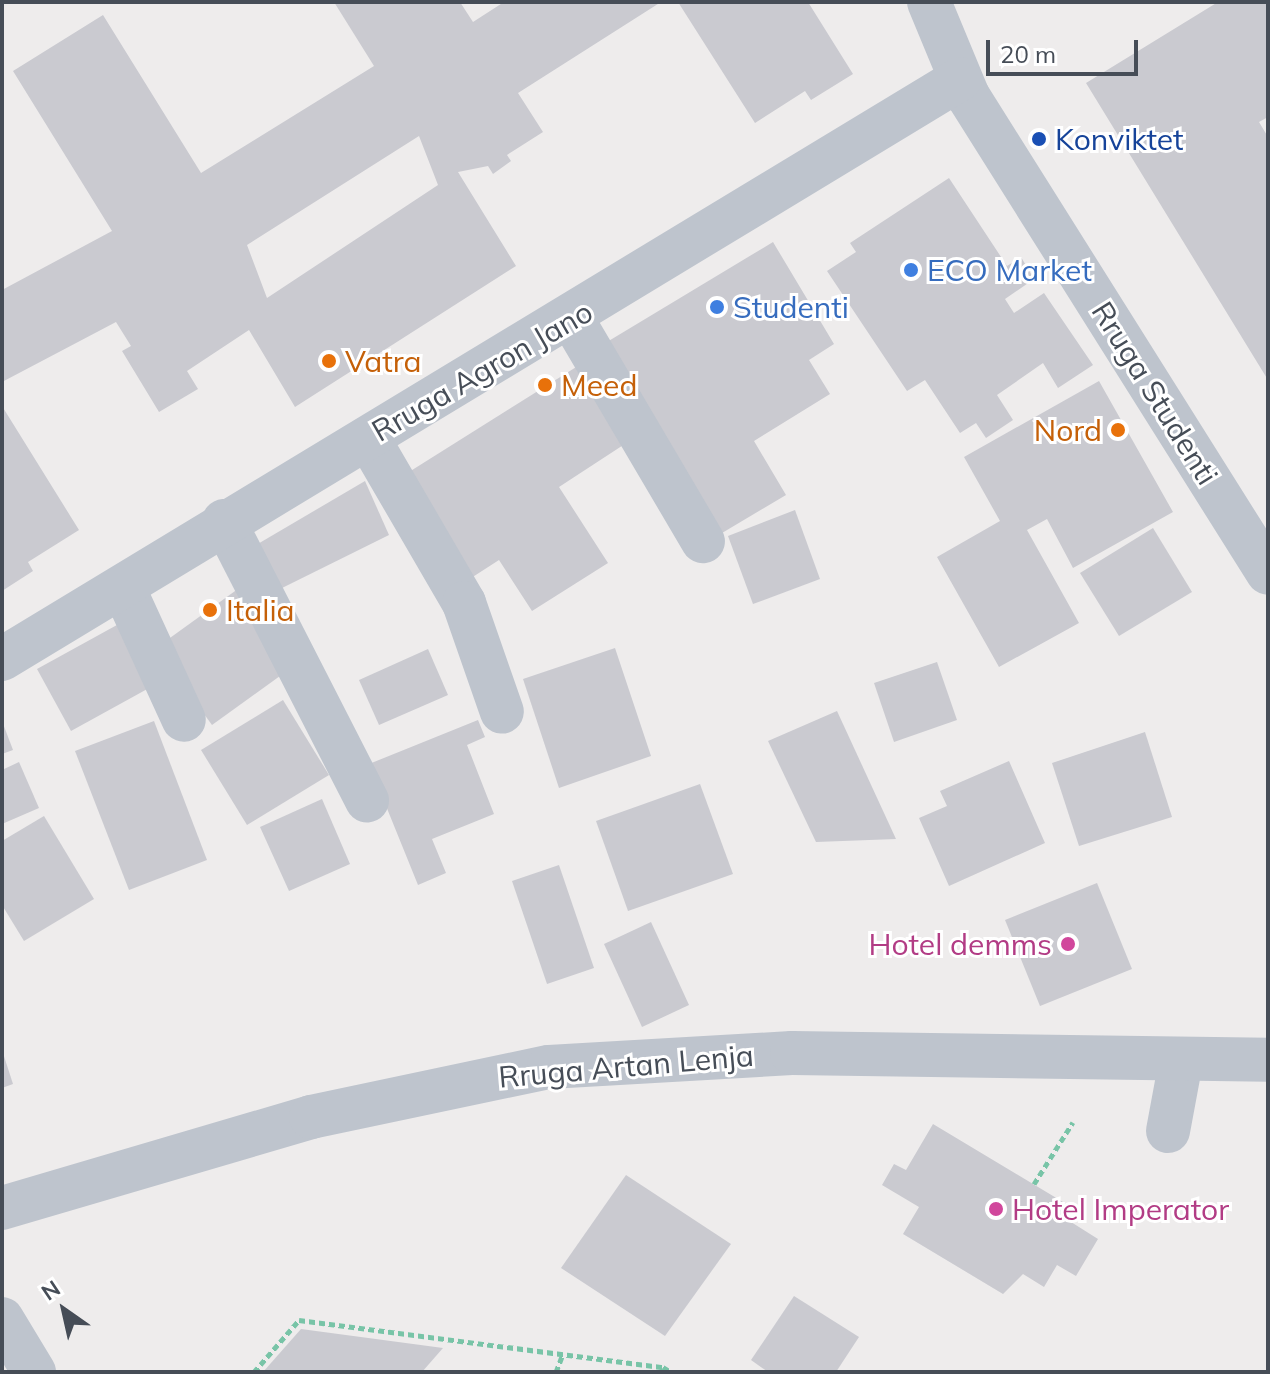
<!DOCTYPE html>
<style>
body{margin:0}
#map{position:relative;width:1270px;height:1374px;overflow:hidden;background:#eeecec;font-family:Mulish,sans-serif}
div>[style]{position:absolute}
.building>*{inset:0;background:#cacad0}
.path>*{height:5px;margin-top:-2.5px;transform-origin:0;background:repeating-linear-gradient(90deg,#78c4a7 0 6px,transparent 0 10px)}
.minor>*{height:44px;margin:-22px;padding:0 22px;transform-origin:22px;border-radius:22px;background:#bec4cd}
.dots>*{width:22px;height:22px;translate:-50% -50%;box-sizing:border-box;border:4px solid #fff;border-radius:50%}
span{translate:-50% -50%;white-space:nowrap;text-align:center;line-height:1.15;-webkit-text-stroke:6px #fff;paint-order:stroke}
.transit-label{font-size:30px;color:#164399}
.left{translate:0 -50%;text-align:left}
.shop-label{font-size:30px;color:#366cbe}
.food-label{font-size:30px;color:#c56008}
.right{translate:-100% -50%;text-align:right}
.street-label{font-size:30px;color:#464d57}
.hotel-label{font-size:30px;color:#b23c85}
.frame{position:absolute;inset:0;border:4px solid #464d57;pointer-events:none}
.north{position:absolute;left:24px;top:1270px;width:80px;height:80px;-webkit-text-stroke:6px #fff;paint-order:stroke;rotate:326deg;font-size:22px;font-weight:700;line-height:32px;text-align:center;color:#464d57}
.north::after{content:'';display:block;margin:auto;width:28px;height:36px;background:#464d57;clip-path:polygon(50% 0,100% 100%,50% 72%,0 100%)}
.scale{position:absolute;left:986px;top:40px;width:152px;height:36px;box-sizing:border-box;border:4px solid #464d57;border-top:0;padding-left:10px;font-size:24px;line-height:28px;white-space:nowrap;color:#464d57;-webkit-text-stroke:6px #fff;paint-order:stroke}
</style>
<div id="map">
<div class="building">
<i style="clip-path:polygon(evenodd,334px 2px,460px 2px,473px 22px,504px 2px,661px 2px,518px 93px,543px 132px,507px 155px,511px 161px,493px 174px,488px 166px,458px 172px,516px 266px,295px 407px,249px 330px,187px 371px,198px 389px,159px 412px,122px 351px,131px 346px,116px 322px,2px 382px,2px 290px,112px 231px,13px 71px,103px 15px,201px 173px,374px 66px,334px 2px,419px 136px,438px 185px,267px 298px,247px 245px,419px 136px)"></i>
<i style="clip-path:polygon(678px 2px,808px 2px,853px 74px,811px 100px,805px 91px,755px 123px)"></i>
<i style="clip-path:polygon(1218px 2px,1268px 2px,1268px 117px,1259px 122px,1268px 137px,1268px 380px,1086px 83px)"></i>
<i style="clip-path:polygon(949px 178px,1007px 266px,1021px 257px,1034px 279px,1005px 299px,1014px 313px,1044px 293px,1093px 365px,1058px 388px,1043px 363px,997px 395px,1013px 420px,986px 438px,976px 423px,960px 433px,925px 380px,907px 391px,827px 271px,856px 252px,850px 243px)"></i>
<i style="clip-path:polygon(773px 242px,834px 344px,809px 360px,830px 394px,754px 441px,786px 495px,717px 536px,602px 345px)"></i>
<i style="clip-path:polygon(581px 364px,631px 440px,559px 487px,608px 563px,532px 611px,499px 560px,468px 580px,401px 477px)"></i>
<i style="clip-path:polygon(1099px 381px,1173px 512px,1073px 568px,1047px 519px,1027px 530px,1079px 623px,999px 667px,937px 557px,1000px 521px,964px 457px)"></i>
<i style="clip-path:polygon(2px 406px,79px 530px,28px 562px,33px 571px,2px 591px)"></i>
<i style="clip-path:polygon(365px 481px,389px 535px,276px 591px,256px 545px)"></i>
<i style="clip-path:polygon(795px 510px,820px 579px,753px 604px,728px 536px)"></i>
<i style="clip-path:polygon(1153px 528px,1192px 592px,1119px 636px,1080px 573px)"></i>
<i style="clip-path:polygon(242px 586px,298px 663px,212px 725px,156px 648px)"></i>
<i style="clip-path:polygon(126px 620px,160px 682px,71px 731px,37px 669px)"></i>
<i style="clip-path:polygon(615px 648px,651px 756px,559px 788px,523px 679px)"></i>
<i style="clip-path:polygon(428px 649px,448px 695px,379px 725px,359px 680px)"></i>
<i style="clip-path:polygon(937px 662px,957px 720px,894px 742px,874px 683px)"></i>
<i style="clip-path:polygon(283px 700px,329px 775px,247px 825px,201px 750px)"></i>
<i style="clip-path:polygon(837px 711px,896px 839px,816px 842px,768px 741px)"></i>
<i style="clip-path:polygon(478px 720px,485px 737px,467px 745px,494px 814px,432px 839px,446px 873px,418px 885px,369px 764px)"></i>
<i style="clip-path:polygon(2px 721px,13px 750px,2px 754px)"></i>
<i style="clip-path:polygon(154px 721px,207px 860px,129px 890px,75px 751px)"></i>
<i style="clip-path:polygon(1145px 732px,1172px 817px,1079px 846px,1052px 763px)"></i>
<i style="clip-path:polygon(1009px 761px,1045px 843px,949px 886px,919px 818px,947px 806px,940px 791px)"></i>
<i style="clip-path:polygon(19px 762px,39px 808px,2px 824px,2px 770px)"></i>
<i style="clip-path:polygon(700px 784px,733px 874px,628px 911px,596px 821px)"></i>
<i style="clip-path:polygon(322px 799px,350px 864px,289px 891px,260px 827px)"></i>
<i style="clip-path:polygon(44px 816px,94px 899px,24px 941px,2px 905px,2px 841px)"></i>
<i style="clip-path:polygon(559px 865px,594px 968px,547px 984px,512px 881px)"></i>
<i style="clip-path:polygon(1097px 883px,1132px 969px,1040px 1006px,1005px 920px)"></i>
<i style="clip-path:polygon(651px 922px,689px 1005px,642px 1027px,604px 944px)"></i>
<i style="clip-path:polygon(2px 1050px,13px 1084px,2px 1088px)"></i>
<i style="clip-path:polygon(933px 1124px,1078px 1211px,1071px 1222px,1098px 1239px,1076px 1276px,1057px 1265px,1044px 1287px,1023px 1274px,1003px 1294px,903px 1234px,919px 1207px,882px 1185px,894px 1164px,906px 1170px)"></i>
<i style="clip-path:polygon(626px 1175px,731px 1244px,665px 1336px,561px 1268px)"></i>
<i style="clip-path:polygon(794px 1296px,859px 1337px,836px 1372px,768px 1372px,751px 1360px)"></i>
<i style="clip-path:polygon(301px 1329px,443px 1348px,422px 1372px,263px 1372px)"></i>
</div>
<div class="path">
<i style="left:1034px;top:1184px;width:73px;rotate:-57.8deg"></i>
<i style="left:254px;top:1372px;width:69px;rotate:-49.1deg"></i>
<i style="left:299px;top:1320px;width:367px;rotate:7.4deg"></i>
<i style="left:663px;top:1367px;width:9px;rotate:32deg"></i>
<i style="left:556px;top:1372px;width:19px;rotate:-69deg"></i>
</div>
<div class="minor">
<i style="left:929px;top:2px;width:102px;rotate:67.5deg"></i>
<i style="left:968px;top:96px;width:563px;rotate:57.83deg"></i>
<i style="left:572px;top:319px;width:258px;rotate:59.5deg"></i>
<i style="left:368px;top:438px;width:191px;rotate:59.8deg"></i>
<i style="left:464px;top:603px;width:115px;rotate:70.8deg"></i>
<i style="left:224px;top:521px;width:314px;rotate:62.9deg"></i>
<i style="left:123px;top:587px;width:146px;rotate:65.4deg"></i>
<i style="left:2px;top:659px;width:1120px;rotate:-31.19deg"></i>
<i style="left:1168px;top:1131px;width:71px;rotate:-79.5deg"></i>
<i style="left:2px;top:1208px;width:322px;rotate:-16.4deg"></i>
<i style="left:311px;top:1117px;width:243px;rotate:-11.9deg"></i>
<i style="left:549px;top:1067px;width:243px;rotate:-3.3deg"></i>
<i style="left:792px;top:1053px;width:476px;rotate:0.8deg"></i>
<i style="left:2px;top:1319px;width:62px;rotate:58.9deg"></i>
</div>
<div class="dots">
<i style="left:1039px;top:139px;background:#1a4fb4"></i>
<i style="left:911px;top:270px;background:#3f7fe0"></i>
<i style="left:717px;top:307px;background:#3f7fe0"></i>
<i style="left:329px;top:361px;background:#e8710a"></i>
<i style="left:545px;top:385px;background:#e8710a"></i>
<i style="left:1118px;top:430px;background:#e8710a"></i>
<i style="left:210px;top:610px;background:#e8710a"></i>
<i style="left:1068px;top:944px;background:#d1479c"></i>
<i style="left:996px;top:1209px;background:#d1479c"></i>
</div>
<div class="transit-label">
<span class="left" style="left:1055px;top:139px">Konviktet</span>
</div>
<div class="shop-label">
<span class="left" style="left:927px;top:270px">ECO Market</span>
<span class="left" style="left:733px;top:307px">Studenti</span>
</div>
<div class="food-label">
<span class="left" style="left:345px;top:361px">Vatra</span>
<span class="left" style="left:561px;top:385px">Meed</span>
<span class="right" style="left:1102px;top:430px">Nord</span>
<span class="left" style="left:226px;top:610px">Italia</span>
</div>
<div class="street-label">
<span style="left:482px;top:371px;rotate:-30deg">Rruga Agron Jano</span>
<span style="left:1155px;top:393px;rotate:58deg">Rruga Studenti</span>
<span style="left:626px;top:1066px;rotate:-5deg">Rruga Artan Lenja</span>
</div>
<div class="hotel-label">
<span class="right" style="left:1052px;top:944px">Hotel demms</span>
<span class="left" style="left:1012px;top:1209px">Hotel Imperator</span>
</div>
<div class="frame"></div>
<div class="north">N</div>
<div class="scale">20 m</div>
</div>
